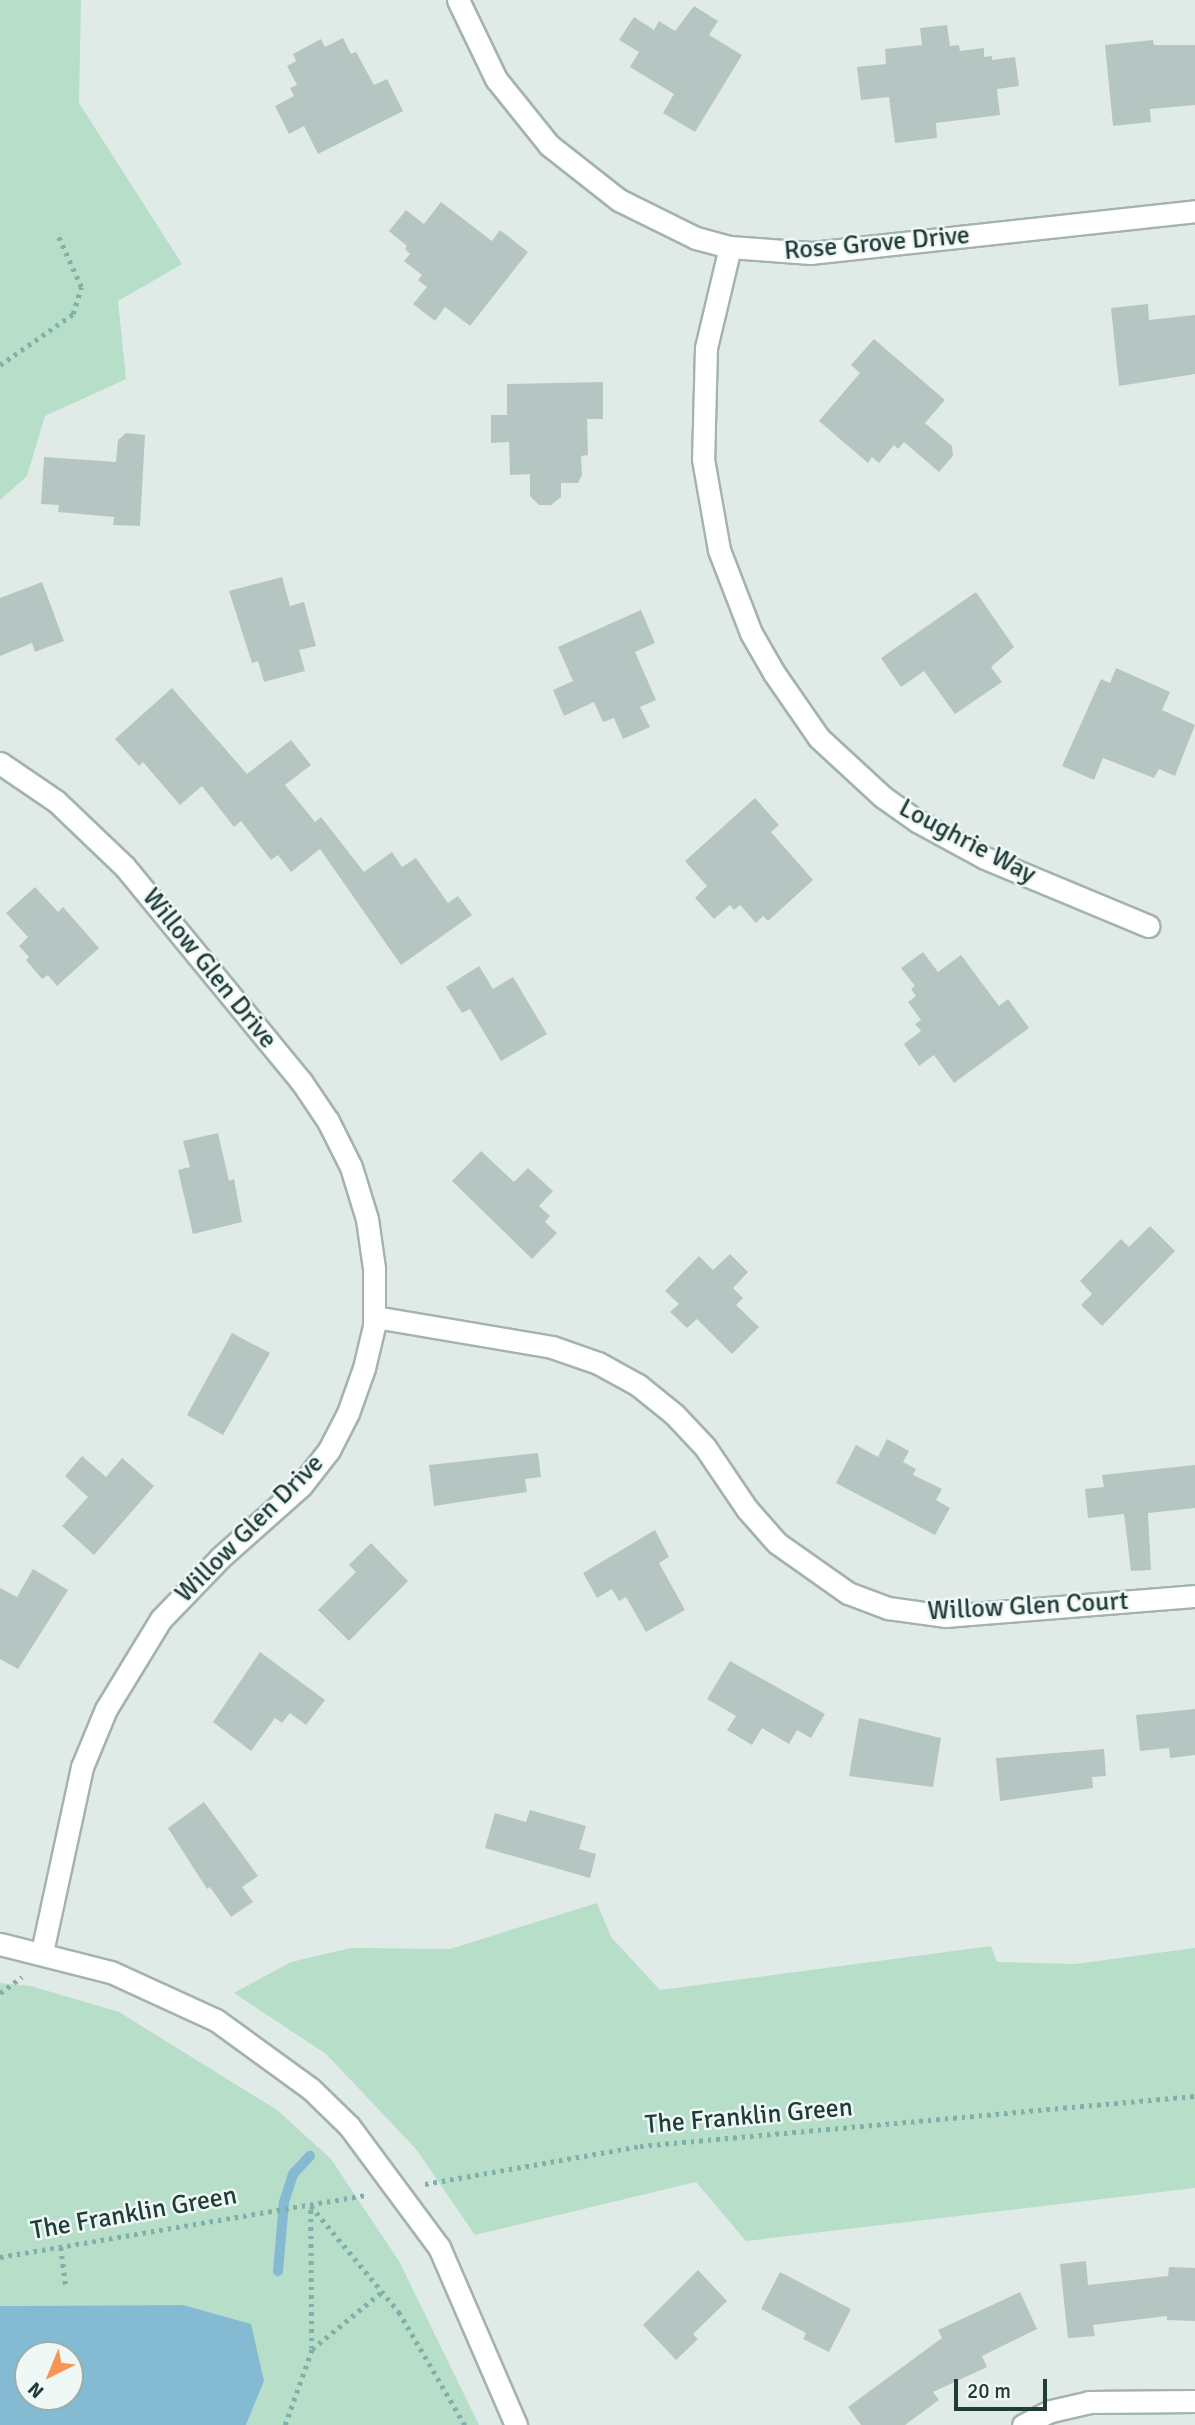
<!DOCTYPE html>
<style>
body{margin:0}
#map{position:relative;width:1195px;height:2425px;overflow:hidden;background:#e0ebe8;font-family:Signika,sans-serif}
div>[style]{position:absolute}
.green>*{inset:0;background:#b7dec8}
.water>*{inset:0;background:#85bad3}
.stream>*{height:10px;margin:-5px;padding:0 5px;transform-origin:5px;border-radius:5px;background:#85bad3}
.building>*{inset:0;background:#b5c6c2}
.path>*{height:4.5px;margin-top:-2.25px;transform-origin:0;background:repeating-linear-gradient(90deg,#7fb0a9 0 3.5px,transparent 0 8.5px)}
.roads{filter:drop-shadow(2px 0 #a3b3b0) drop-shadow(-2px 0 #a3b3b0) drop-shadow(0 2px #a3b3b0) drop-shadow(0 -2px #a3b3b0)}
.street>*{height:21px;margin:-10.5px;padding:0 10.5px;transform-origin:10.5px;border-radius:10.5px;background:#fff}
.secondary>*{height:21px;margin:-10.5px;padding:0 10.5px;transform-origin:10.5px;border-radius:10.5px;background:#fff}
span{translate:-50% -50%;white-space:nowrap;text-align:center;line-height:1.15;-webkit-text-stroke:5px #f0f8f5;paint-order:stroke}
.street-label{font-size:26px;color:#203c39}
.north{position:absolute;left:14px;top:2341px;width:70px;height:70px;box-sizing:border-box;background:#f0f8f5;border:2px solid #9dadaa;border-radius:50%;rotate:223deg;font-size:19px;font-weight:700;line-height:28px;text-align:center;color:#203c39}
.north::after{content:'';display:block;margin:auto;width:24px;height:32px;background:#f79652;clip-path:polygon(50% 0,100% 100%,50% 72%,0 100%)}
.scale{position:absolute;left:954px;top:2379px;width:93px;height:32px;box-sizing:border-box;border:4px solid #203c39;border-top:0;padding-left:9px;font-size:21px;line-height:24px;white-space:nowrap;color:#203c39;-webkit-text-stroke:5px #f0f8f5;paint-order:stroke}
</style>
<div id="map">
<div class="green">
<i style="clip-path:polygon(0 0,81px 0,79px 103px,182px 264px,118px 301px,126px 379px,45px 416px,27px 476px,0 500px)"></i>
<i style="clip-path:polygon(597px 1903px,611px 1937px,660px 1990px,991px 1946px,997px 1962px,1075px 1964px,1195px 1948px,1195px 2188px,746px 2241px,696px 2182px,475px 2235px,416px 2149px,326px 2054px,234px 1993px,291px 1962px,351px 1948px,450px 1949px)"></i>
<i style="clip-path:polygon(0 1983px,31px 1986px,119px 2012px,277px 2110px,331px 2159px,399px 2261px,479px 2425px,246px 2425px,264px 2381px,183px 2305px,0 2306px)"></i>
</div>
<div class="water">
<i style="clip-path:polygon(evenodd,183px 2305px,251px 2324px,264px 2381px,246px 2425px,0 2425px,0 2306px,183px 2305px,28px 2355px,70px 2355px,70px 2397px,28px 2397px,28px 2355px)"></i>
</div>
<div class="stream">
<i style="left:278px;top:2271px;width:69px;rotate:-85deg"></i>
<i style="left:284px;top:2202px;width:29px;rotate:-72deg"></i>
<i style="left:293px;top:2174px;width:25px;rotate:-47deg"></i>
</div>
<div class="building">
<i style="clip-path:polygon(694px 6px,718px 21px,709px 35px,742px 55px,695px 132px,663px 113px,674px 94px,630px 67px,639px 52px,619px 40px,634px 17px,654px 30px,659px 21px,675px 31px)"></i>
<i style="clip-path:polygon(947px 25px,950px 46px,959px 45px,960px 51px,984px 48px,984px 57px,992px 56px,992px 60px,1015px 57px,1019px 86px,997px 89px,1000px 115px,936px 123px,937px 138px,895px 143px,889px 97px,861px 100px,857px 67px,886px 64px,885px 49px,922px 45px,920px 28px)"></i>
<i style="clip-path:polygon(343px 38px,351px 54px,356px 52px,374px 85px,387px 79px,403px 111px,318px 154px,304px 126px,289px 134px,275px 106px,294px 96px,290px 88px,297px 85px,287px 66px,296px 61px,293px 54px,321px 39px,325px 47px)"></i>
<i style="clip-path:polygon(1153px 40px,1154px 45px,1195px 45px,1195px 105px,1150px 109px,1151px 122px,1113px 126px,1105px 45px)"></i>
<i style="clip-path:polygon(441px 202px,492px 241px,500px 230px,528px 252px,470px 326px,445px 307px,435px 321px,413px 304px,427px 287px,418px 280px,422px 275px,404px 261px,410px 254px,405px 249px,407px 246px,389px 231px,406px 210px,424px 224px)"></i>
<i style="clip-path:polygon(1148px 304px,1149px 320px,1195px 315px,1195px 374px,1119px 386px,1111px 308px)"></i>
<i style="clip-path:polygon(874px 339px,945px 400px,925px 423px,952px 446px,953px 456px,939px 472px,904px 442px,898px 449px,894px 445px,879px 463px,872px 457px,868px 463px,819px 421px,860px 373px,851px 365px)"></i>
<i style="clip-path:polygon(603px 382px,603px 419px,587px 419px,588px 455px,581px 456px,582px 475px,578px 483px,561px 483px,561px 497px,551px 505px,539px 505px,530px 496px,530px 474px,510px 475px,509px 442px,491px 443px,491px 415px,507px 415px,507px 384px)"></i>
<i style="clip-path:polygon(126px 433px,145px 435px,140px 526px,113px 525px,114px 517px,58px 512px,59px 505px,41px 504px,44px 457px,116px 462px,118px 440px)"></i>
<i style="clip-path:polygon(282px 577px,290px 606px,304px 602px,316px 646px,299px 650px,305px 671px,264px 682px,258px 661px,252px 663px,229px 591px)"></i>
<i style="clip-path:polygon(42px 582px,64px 641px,35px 652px,32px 643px,0 656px,0 598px)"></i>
<i style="clip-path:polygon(976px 592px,1014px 647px,991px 667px,1002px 682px,955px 714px,924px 671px,901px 687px,881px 658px)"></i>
<i style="clip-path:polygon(641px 610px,655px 643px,635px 652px,656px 700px,640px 707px,650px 727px,623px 739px,614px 718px,603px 722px,594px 702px,564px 716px,553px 690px,573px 681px,558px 647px)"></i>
<i style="clip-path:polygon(1116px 668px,1170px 692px,1162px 710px,1195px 725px,1175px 776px,1159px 769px,1154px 778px,1103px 758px,1094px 780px,1062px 766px,1101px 679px,1110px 683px)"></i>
<i style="clip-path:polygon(172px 688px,247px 774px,291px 740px,311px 765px,285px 785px,315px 822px,321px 817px,364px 872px,392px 852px,402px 867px,416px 858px,448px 903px,458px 896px,472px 915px,401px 965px,320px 849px,291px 872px,278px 855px,271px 860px,241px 821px,234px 827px,202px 786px,180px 805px,143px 762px,139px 766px,115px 739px)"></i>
<i style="clip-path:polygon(755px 798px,779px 825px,771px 832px,813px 880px,768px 921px,763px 916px,756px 923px,740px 905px,734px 910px,730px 905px,714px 919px,695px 898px,707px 886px,685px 861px)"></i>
<i style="clip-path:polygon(35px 887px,58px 912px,63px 907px,99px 948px,57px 986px,48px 975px,42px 979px,26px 960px,29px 957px,19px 946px,28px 937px,6px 913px)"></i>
<i style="clip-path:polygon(923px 952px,938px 972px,961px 955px,999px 1006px,1008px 999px,1029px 1028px,954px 1083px,934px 1055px,919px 1066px,904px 1044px,921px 1031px,915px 1024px,921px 1020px,908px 1002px,916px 996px,911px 989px,915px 986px,901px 968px)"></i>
<i style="clip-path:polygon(479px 966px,493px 989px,513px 977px,547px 1034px,501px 1061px,470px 1009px,462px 1013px,446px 987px)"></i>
<i style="clip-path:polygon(218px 1133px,229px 1181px,234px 1179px,242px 1222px,193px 1234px,178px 1170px,190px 1167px,183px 1141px)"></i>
<i style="clip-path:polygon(481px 1151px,514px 1182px,528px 1168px,553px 1191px,539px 1206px,550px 1216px,545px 1222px,557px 1233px,532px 1259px,452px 1181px)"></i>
<i style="clip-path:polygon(1150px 1226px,1175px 1251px,1102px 1326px,1081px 1305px,1092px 1294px,1080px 1281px,1121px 1239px,1129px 1247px)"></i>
<i style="clip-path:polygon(730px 1254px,748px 1272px,733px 1288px,743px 1298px,736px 1305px,759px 1327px,732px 1354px,697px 1319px,687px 1328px,670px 1312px,679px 1304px,665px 1291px,699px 1256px,713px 1270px)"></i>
<i style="clip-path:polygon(232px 1333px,270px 1353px,223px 1435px,187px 1415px)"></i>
<i style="clip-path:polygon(887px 1439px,909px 1451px,903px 1462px,916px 1469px,913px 1475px,942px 1489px,936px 1500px,950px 1508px,935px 1535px,836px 1483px,856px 1445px,878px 1457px)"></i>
<i style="clip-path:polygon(538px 1453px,541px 1477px,525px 1479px,527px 1492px,434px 1506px,429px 1465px)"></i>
<i style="clip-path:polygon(82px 1456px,106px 1477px,122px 1458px,154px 1486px,94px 1555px,62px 1526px,88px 1497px,65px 1476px)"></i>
<i style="clip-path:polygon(1195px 1465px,1195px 1508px,1148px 1513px,1151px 1570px,1131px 1571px,1124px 1514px,1088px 1518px,1085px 1489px,1104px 1487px,1102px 1475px)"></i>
<i style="clip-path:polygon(655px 1530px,669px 1557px,659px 1563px,685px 1610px,646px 1632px,626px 1597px,619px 1601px,612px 1589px,597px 1598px,583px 1573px)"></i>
<i style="clip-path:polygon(371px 1543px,408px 1581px,349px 1641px,318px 1610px,356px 1572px,349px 1565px)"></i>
<i style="clip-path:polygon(33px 1569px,68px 1590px,18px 1669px,0 1659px,0 1588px,17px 1597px)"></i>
<i style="clip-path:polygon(260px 1652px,325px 1700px,306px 1725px,290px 1713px,282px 1723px,275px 1718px,251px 1751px,213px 1722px)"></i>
<i style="clip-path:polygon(730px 1661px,825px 1714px,811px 1738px,797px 1730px,789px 1744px,762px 1728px,752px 1745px,727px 1730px,736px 1716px,707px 1699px)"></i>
<i style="clip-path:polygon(1195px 1709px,1195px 1755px,1170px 1758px,1169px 1748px,1140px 1751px,1136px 1715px)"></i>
<i style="clip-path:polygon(859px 1718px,941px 1738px,933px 1787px,849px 1776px)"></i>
<i style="clip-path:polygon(1104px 1749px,1106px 1776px,1092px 1777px,1093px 1788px,1000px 1801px,996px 1758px)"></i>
<i style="clip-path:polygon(204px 1802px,258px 1876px,242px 1887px,253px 1902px,231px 1917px,210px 1887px,207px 1889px,168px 1828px)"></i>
<i style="clip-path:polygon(530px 1810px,586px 1826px,579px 1849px,596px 1854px,590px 1878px,485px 1848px,495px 1813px,526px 1822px)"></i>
<i style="clip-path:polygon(1086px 2261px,1088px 2285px,1168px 2276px,1169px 2267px,1195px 2268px,1195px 2321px,1167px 2320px,1167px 2316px,1093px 2325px,1095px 2336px,1068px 2338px,1060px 2264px)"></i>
<i style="clip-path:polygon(698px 2270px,727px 2301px,693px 2334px,698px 2339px,676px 2360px,643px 2325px)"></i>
<i style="clip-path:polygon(780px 2272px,851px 2309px,829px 2352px,803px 2339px,806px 2333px,761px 2309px)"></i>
<i style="clip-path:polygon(1020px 2292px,1037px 2329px,982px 2356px,987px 2367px,933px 2392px,939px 2400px,905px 2425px,861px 2425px,848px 2407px,942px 2338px,938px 2330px)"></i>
</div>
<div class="path">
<i style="left:0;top:365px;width:89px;rotate:-34.9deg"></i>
<i style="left:73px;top:314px;width:28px;rotate:-73deg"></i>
<i style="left:81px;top:287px;width:56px;rotate:-114.3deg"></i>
<i style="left:0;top:1993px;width:27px;rotate:-36deg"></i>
<i style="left:425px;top:2184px;width:218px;rotate:-10deg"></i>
<i style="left:640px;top:2146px;width:557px;rotate:-5.15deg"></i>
<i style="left:311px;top:2206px;width:138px;rotate:50.3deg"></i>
<i style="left:399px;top:2312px;width:131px;rotate:59.7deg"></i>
<i style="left:311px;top:2210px;width:138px;rotate:89.6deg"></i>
<i style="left:61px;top:2247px;width:39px;rotate:83deg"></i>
<i style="left:0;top:2257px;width:373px;rotate:-9.6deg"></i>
<i style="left:285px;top:2425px;width:81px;rotate:-70.4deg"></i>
<i style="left:312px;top:2349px;width:90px;rotate:-39.2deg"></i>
</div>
<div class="roads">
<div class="street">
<i style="left:458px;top:0;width:88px;rotate:64.3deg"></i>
<i style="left:496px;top:79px;width:85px;rotate:51.2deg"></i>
<i style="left:549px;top:145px;width:89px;rotate:38.2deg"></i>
<i style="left:619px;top:200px;width:86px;rotate:26.3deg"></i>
<i style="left:696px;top:238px;width:35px;rotate:15deg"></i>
<i style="left:730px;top:247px;width:81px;rotate:4.2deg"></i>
<i style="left:811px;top:253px;width:386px;rotate:-6.2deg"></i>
<i style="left:730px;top:247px;width:104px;rotate:103.4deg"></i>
<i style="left:706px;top:348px;width:111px;rotate:91.5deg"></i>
<i style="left:703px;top:459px;width:92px;rotate:80deg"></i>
<i style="left:719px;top:550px;width:89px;rotate:68.9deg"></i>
<i style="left:751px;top:633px;width:46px;rotate:60.1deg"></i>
<i style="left:774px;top:673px;width:79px;rotate:55.3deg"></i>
<i style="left:819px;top:738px;width:87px;rotate:42.7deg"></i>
<i style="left:883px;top:797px;width:42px;rotate:35.2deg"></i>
<i style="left:917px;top:821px;width:77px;rotate:28.6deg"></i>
<i style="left:985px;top:858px;width:177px;rotate:22.6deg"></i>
<i style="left:0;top:763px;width:68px;rotate:34.2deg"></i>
<i style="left:56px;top:801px;width:95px;rotate:43.7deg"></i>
<i style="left:125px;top:867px;width:277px;rotate:50.6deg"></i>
<i style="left:301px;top:1081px;width:48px;rotate:56deg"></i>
<i style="left:328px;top:1121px;width:51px;rotate:63.4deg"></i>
<i style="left:351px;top:1167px;width:54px;rotate:72.9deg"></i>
<i style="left:367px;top:1219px;width:49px;rotate:81.9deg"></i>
<i style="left:374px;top:1268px;width:58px;rotate:90deg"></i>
<i style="left:374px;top:1326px;width:43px;rotate:103.4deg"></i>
<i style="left:364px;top:1368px;width:48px;rotate:109.6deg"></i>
<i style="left:348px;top:1413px;width:42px;rotate:117.2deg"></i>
<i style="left:329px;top:1450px;width:46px;rotate:127.9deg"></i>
<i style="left:301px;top:1486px;width:108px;rotate:138.4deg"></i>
<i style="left:220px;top:1558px;width:85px;rotate:134deg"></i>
<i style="left:161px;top:1619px;width:105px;rotate:121.4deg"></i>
<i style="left:106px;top:1709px;width:63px;rotate:112.5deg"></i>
<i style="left:82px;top:1767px;width:189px;rotate:102.2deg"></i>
<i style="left:375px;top:1317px;width:180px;rotate:9.6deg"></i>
<i style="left:552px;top:1347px;width:49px;rotate:19.2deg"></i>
<i style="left:598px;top:1363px;width:46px;rotate:28.8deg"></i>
<i style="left:638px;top:1385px;width:46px;rotate:38.9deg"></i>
<i style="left:674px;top:1414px;width:45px;rotate:46.8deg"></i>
<i style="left:705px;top:1447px;width:75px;rotate:55.9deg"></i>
<i style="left:747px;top:1509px;width:45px;rotate:48.6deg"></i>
<i style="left:777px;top:1543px;width:87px;rotate:35.2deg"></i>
<i style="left:848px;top:1593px;width:43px;rotate:20.6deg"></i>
<i style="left:888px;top:1608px;width:59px;rotate:7.9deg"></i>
<i style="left:946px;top:1616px;width:250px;rotate:-4.6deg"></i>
<i style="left:1023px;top:2425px;width:31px;rotate:-27deg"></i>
<i style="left:1051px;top:2411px;width:39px;rotate:-13deg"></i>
<i style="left:1089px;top:2402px;width:106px;rotate:-0.5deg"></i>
</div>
<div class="secondary">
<i style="left:0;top:1944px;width:114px;rotate:14.2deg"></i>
<i style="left:111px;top:1972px;width:115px;rotate:24.6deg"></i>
<i style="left:216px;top:2020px;width:117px;rotate:36deg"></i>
<i style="left:311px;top:2089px;width:53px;rotate:44.2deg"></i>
<i style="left:349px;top:2126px;width:151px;rotate:53.4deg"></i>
<i style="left:439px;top:2247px;width:194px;rotate:66.6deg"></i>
</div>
</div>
<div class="street-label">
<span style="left:877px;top:244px;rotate:-5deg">Rose Grove Drive</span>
<span style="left:967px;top:842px;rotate:28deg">Loughrie Way</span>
<span style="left:209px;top:969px;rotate:51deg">Willow Glen Drive</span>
<span style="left:250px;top:1529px;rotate:-45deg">Willow Glen Drive</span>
<span style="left:1028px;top:1607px;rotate:-3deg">Willow Glen Court</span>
<span style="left:749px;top:2117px;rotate:-5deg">The Franklin Green</span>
<span style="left:134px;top:2214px;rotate:-10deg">The Franklin Green</span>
</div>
<div class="north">N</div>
<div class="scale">20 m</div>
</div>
